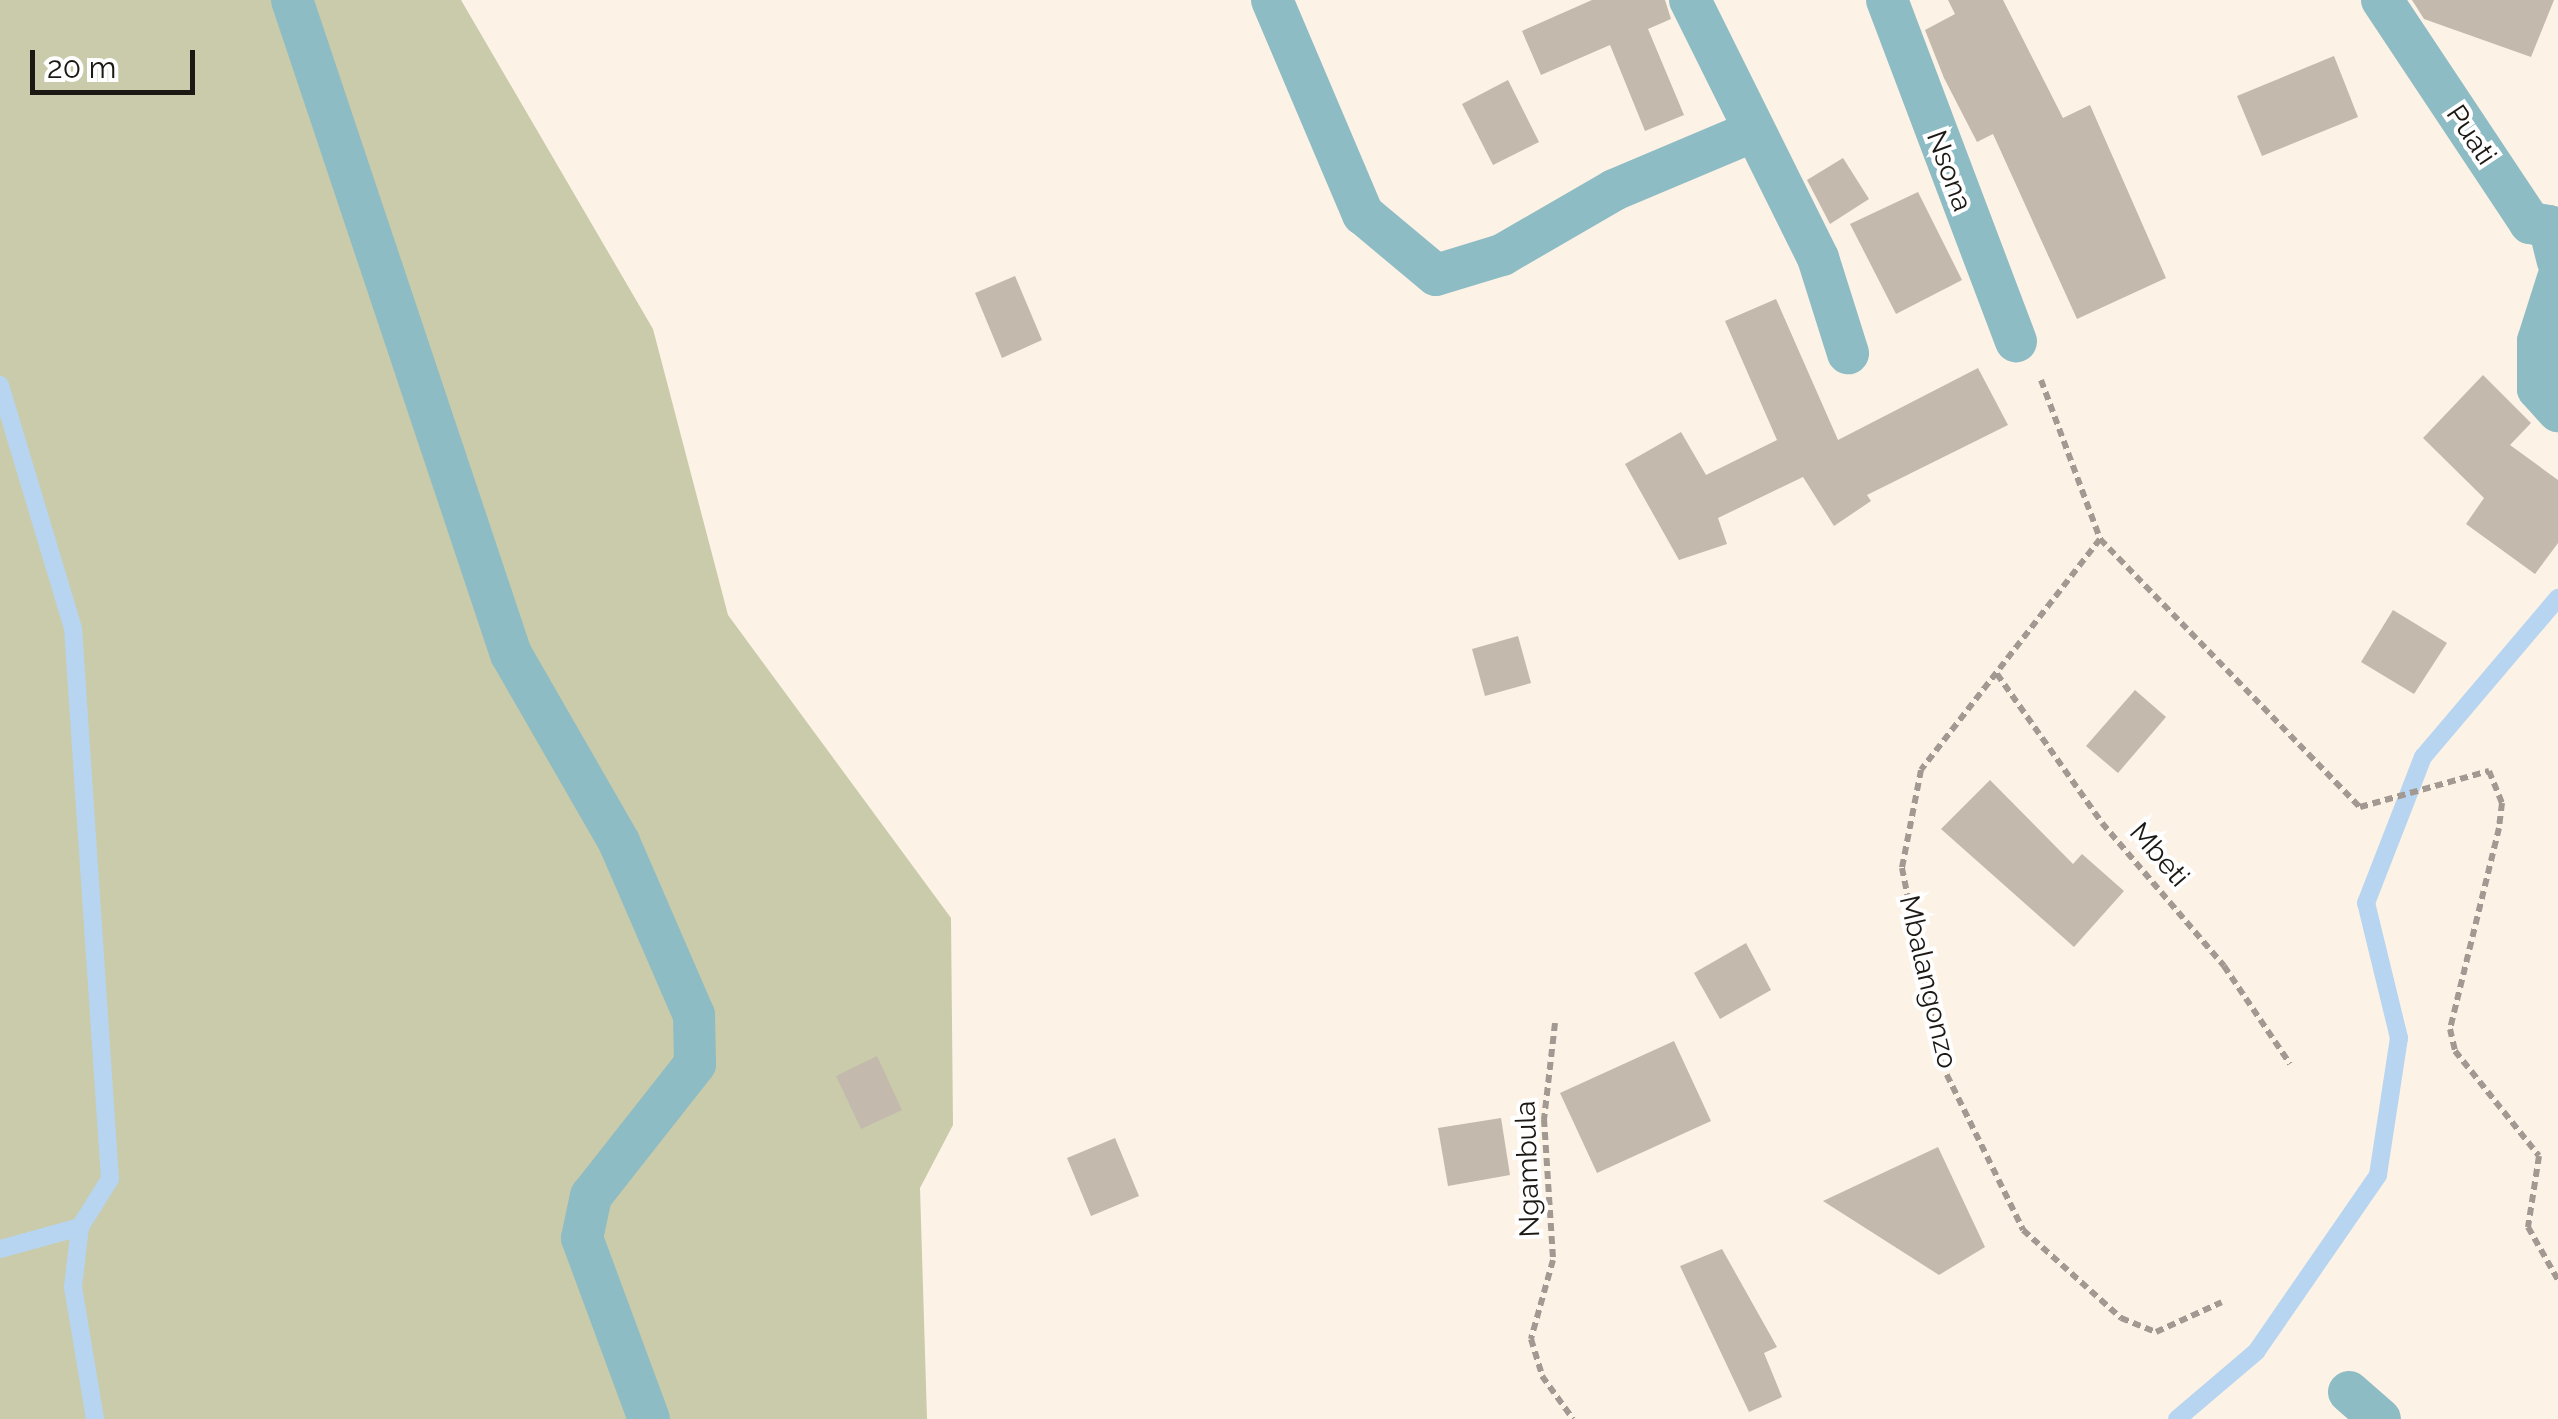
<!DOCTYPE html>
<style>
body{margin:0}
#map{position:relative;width:2558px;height:1419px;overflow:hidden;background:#fdf2e6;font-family:Raleway,sans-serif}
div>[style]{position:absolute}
.green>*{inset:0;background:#c9cbaa}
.stream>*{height:18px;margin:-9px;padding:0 9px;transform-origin:9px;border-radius:9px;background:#b7d5f0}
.building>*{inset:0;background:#c3b9ad}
.path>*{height:6px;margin-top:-3px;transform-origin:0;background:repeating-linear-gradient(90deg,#a29a92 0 8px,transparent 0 13px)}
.minor>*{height:42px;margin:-21px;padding:0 21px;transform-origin:21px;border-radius:21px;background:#8ebcc4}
span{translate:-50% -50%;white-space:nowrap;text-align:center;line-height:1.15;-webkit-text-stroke:8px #fff;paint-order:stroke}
.street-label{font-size:28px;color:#1c1814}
.scale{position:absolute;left:30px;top:50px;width:165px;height:45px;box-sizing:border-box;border:5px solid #1c1814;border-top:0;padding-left:12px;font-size:30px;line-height:35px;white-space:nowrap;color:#1c1814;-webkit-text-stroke:8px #fff;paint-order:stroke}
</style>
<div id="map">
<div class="green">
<i style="clip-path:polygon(0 0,461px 0,653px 329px,728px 615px,951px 918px,953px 1125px,920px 1188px,927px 1419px,0 1419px)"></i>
</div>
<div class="stream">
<i style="left:0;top:385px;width:254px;rotate:73.3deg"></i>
<i style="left:73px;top:628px;width:552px;rotate:86.16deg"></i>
<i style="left:110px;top:1179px;width:57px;rotate:122deg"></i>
<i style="left:80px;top:1227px;width:83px;rotate:164.6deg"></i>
<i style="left:80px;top:1227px;width:60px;rotate:96.7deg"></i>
<i style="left:73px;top:1287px;width:134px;rotate:80.5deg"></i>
<i style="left:2177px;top:1419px;width:104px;rotate:-40.3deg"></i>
<i style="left:2256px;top:1352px;width:215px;rotate:-55.4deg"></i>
<i style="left:2378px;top:1175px;width:139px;rotate:-81.3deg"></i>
<i style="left:2399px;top:1038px;width:139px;rotate:-103.7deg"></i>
<i style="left:2366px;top:903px;width:157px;rotate:-68.7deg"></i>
<i style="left:2423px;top:757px;width:209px;rotate:-49.7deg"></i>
</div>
<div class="building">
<i style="clip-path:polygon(1592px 0,1665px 0,1671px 19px,1648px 29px,1684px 115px,1645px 131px,1610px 45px,1541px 75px,1522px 31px)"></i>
<i style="clip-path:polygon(1948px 0,2003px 0,2063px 118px,2090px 105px,2166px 278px,2077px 319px,1993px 134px,1977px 142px,1944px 78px,1925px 30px,1955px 14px)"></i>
<i style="clip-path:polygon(2412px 0,2554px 0,2531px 57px,2424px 19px)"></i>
<i style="clip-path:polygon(2334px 56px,2358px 117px,2262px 156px,2237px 96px)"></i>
<i style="clip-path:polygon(1508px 80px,1539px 142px,1493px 165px,1462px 104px)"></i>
<i style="clip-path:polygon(1843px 158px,1869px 199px,1830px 224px,1807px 180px)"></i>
<i style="clip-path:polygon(1918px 192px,1962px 280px,1896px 314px,1850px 224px)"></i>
<i style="clip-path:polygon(1015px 276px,1042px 340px,1002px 358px,975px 293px)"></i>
<i style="clip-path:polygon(1776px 299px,1838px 440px,1978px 368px,2008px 425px,1867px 495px,1871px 501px,1834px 526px,1803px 477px,1718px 518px,1727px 544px,1679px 560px,1625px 464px,1681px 432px,1706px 475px,1777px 440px,1725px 321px)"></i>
<i style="clip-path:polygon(2483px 375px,2531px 423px,2510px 445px,2558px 480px,2558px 543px,2535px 574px,2466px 524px,2484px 498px,2423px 438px)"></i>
<i style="clip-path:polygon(2393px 610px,2447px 643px,2414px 694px,2361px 662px)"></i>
<i style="clip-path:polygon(1518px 636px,1531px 683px,1485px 696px,1472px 649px)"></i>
<i style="clip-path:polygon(2135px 690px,2166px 717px,2118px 773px,2086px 746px)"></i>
<i style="clip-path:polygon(1990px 780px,2073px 864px,2082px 854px,2124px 891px,2074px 947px,1941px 829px)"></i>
<i style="clip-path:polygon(1746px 943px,1771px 990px,1720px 1019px,1694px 973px)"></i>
<i style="clip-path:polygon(1674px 1041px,1711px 1121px,1597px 1173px,1560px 1093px)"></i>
<i style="clip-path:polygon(877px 1056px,902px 1110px,861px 1129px,836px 1076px)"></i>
<i style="clip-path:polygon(1501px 1118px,1510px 1175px,1448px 1186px,1438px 1128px)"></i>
<i style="clip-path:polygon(1115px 1138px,1139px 1196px,1091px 1216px,1067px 1158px)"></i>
<i style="clip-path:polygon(1938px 1147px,1985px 1247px,1939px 1275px,1823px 1201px)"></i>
<i style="clip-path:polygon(1722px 1249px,1777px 1347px,1764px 1353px,1782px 1397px,1749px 1412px,1680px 1266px)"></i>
</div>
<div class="path">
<i style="left:2041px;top:380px;width:170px;rotate:69.6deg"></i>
<i style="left:2100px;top:539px;width:373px;rotate:45.9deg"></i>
<i style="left:2360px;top:807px;width:134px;rotate:-15.6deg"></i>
<i style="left:2489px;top:771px;width:35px;rotate:68deg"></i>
<i style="left:2502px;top:803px;width:25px;rotate:97deg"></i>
<i style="left:2499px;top:828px;width:207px;rotate:103.7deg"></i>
<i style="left:2450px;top:1029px;width:23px;rotate:77deg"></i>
<i style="left:2455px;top:1051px;width:134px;rotate:51.3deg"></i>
<i style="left:2539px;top:1156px;width:72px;rotate:98.8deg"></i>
<i style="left:2528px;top:1227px;width:61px;rotate:60.5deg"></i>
<i style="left:2100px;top:539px;width:292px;rotate:127.8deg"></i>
<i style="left:1921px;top:770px;width:100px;rotate:101deg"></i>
<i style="left:1902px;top:868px;width:199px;rotate:78.7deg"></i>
<i style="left:1941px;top:1063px;width:186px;rotate:63.8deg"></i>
<i style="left:2023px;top:1230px;width:132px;rotate:41.9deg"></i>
<i style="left:2121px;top:1318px;width:38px;rotate:22deg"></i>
<i style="left:2156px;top:1332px;width:72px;rotate:-24.4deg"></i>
<i style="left:1997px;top:674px;width:182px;rotate:54.8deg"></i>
<i style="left:2102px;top:823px;width:188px;rotate:49.5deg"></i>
<i style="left:2224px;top:966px;width:118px;rotate:56deg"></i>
<i style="left:1555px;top:1023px;width:97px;rotate:96.5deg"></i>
<i style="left:1544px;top:1119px;width:141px;rotate:86.3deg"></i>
<i style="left:1553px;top:1260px;width:82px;rotate:105.6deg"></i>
<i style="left:1531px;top:1339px;width:39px;rotate:73deg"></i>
<i style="left:1542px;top:1376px;width:53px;rotate:54.2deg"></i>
</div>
<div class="minor">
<i style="left:292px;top:0;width:690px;rotate:71.49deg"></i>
<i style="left:511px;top:654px;width:217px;rotate:60.1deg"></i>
<i style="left:619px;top:842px;width:189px;rotate:66.6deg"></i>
<i style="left:694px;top:1015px;width:49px;rotate:88.8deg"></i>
<i style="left:695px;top:1064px;width:168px;rotate:128.2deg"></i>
<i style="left:591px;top:1196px;width:43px;rotate:102.1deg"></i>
<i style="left:582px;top:1238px;width:193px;rotate:69.7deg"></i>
<i style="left:1272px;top:0;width:233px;rotate:67deg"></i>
<i style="left:1363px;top:214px;width:95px;rotate:39.9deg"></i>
<i style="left:1436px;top:275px;width:69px;rotate:-16.9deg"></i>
<i style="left:1502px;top:255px;width:129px;rotate:-30.1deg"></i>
<i style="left:1614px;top:190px;width:147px;rotate:-22.9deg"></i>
<i style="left:1690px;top:0;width:288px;rotate:63.6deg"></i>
<i style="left:1818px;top:258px;width:100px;rotate:72.5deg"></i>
<i style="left:1887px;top:0;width:365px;rotate:69.3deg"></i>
<i style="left:2382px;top:0;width:268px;rotate:56.4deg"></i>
<i style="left:2530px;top:223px;width:19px;rotate:9deg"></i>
<i style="left:2549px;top:226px;width:36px;rotate:76deg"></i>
<i style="left:2558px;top:278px;width:66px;rotate:107.6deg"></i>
<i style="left:2538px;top:341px;width:48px;rotate:90deg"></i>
<i style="left:2538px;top:389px;width:30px;rotate:48deg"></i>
<i style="left:2349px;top:1392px;width:41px;rotate:41.1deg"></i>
</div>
<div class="street-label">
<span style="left:2471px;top:135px;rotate:56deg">Puati</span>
<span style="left:1949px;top:171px;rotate:70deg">Nsona</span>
<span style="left:2159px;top:855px;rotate:49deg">Mbeti</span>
<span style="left:1928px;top:982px;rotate:77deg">Mbalangonzo</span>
<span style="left:1528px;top:1169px;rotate:-92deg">Ngambula</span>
</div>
<div class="scale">20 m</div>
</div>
